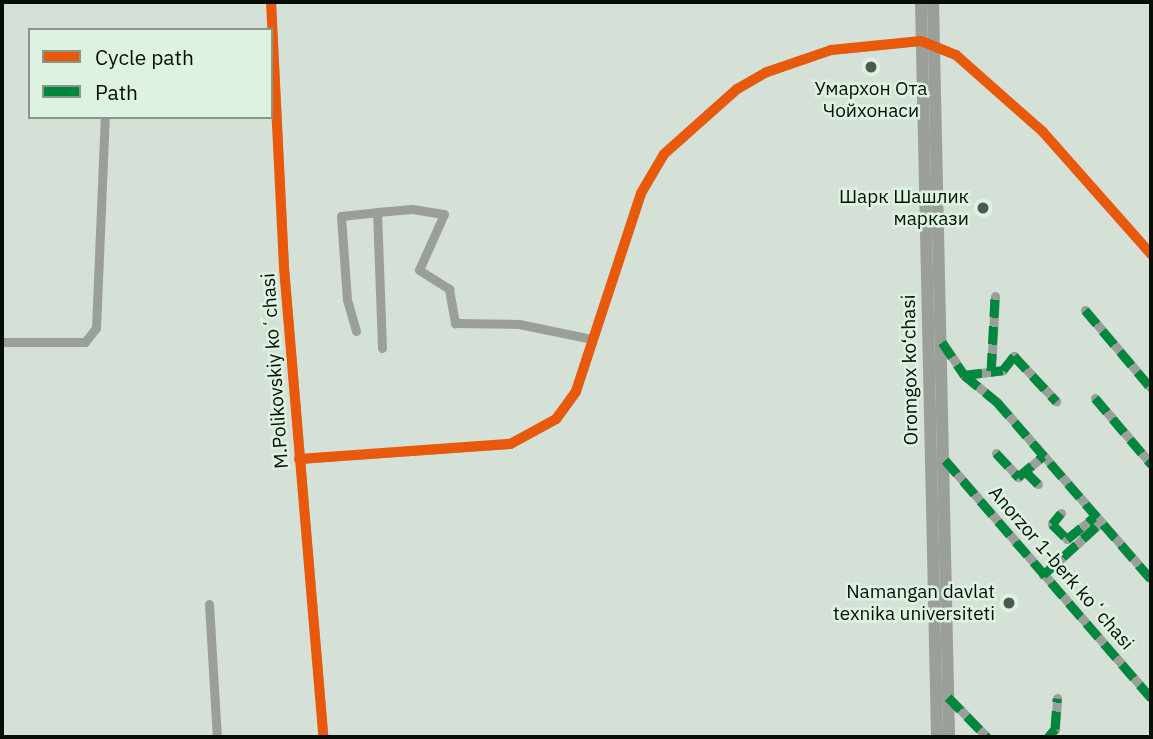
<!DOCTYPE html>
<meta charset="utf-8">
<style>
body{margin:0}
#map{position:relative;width:1153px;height:739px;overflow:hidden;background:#d5e0d6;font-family:"IBM Plex Sans",sans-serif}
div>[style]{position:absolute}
.street>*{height:9px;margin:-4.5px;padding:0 4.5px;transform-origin:4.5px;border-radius:4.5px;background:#9b9f9a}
.secondary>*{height:12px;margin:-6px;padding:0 6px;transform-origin:6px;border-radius:6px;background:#9a9f97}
.quiet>*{height:9px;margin-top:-4.5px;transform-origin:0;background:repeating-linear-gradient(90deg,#00873e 0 18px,transparent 0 27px)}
.cycleway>*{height:10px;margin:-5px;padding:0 5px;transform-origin:5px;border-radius:5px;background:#e8590c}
.dots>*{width:19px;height:19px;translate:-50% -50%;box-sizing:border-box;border:4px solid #ddf2e0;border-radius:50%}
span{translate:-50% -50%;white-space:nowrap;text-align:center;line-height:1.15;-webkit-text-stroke:5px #ddf2e0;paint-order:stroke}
.poi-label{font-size:19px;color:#070e08}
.right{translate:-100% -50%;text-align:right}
.street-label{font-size:19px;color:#070e08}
.frame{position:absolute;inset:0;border:4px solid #070e08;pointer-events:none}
.legend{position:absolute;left:28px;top:28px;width:245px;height:91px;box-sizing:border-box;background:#ddf2e0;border:2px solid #87978a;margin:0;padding:9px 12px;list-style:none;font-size:21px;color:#070e08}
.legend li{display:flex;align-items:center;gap:14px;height:35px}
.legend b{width:35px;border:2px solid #87978a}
</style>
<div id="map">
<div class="street">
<i style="left:271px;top:2px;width:266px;rotate:87.2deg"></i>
<i style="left:284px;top:268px;width:471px;rotate:85.2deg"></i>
<i style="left:1085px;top:310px;width:102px;rotate:49.8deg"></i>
<i style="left:356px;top:331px;width:32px;rotate:-106deg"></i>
<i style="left:347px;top:300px;width:84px;rotate:-94.1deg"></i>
<i style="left:341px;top:216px;width:36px;rotate:-6deg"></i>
<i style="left:2px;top:342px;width:83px"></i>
<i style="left:85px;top:342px;width:18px;rotate:-52deg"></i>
<i style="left:96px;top:328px;width:211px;rotate:-87.6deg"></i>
<i style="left:942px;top:342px;width:40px;rotate:56deg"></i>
<i style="left:964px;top:375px;width:43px;rotate:39.3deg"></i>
<i style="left:997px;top:402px;width:235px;rotate:49deg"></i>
<i style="left:382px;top:348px;width:136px;rotate:-92.1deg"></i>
<i style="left:377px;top:212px;width:35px;rotate:-5deg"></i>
<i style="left:412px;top:209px;width:32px;rotate:9deg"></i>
<i style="left:444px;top:214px;width:61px;rotate:114.1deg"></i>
<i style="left:419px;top:270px;width:36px;rotate:32deg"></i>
<i style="left:449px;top:289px;width:35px;rotate:80deg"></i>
<i style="left:455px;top:323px;width:64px;rotate:0.9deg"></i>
<i style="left:519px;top:324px;width:75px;rotate:11.6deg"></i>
<i style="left:991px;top:371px;width:75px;rotate:-86.9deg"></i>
<i style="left:964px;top:375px;width:39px;rotate:-7deg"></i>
<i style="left:1003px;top:370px;width:18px;rotate:-52deg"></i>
<i style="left:1014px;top:356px;width:62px;rotate:47deg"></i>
<i style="left:1095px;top:398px;width:87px;rotate:49.7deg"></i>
<i style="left:996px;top:453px;width:33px;rotate:47deg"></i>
<i style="left:1018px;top:477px;width:33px;rotate:-40deg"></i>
<i style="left:299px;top:459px;width:212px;rotate:-4.1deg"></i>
<i style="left:510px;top:444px;width:52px;rotate:-28.5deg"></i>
<i style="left:556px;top:419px;width:34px;rotate:-54deg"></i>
<i style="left:576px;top:391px;width:208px;rotate:-71.8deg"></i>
<i style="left:641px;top:193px;width:45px;rotate:-59.5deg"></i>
<i style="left:664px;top:154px;width:98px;rotate:-41.7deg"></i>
<i style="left:737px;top:89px;width:34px;rotate:-30deg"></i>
<i style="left:767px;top:72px;width:68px;rotate:-19deg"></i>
<i style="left:831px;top:50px;width:90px;rotate:-5.7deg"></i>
<i style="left:921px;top:41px;width:38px;rotate:22deg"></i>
<i style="left:956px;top:55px;width:116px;rotate:41.5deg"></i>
<i style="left:1043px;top:132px;width:163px;rotate:48.5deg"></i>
<i style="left:945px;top:460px;width:315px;rotate:49.1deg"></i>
<i style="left:1026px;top:472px;width:17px;rotate:45deg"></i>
<i style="left:1061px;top:513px;width:14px;rotate:129deg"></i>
<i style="left:1052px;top:524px;width:21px;rotate:45deg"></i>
<i style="left:1067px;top:539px;width:35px;rotate:-39deg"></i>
<i style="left:1043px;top:575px;width:77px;rotate:-42.4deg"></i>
<i style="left:209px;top:604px;width:133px;rotate:86.6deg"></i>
<i style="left:947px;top:696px;width:57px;rotate:45.7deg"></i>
<i style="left:1048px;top:737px;width:11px;rotate:-49deg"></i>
<i style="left:1055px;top:729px;width:31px;rotate:-86deg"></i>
</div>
<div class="secondary">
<i style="left:921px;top:2px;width:735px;rotate:88.75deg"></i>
<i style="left:933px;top:2px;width:735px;rotate:88.75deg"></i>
</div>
<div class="quiet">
<i style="left:1085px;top:310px;width:102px;rotate:49.8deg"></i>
<i style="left:942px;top:342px;width:40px;rotate:56deg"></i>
<i style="left:964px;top:375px;width:43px;rotate:39.3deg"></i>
<i style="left:997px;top:402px;width:235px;rotate:49deg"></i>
<i style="left:991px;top:371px;width:75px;rotate:-86.9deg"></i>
<i style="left:964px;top:375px;width:39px;rotate:-7deg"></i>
<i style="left:1003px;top:370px;width:18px;rotate:-52deg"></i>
<i style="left:1014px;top:356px;width:62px;rotate:47deg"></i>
<i style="left:1095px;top:398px;width:87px;rotate:49.7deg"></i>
<i style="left:996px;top:453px;width:33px;rotate:47deg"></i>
<i style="left:1018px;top:477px;width:33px;rotate:-40deg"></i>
<i style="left:945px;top:460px;width:315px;rotate:49.1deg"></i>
<i style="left:1026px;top:472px;width:17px;rotate:45deg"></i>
<i style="left:1061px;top:513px;width:14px;rotate:129deg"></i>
<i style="left:1052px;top:524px;width:21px;rotate:45deg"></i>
<i style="left:1067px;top:539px;width:35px;rotate:-39deg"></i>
<i style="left:1043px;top:575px;width:77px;rotate:-42.4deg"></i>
<i style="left:948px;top:697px;width:56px;rotate:45.7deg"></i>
<i style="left:1048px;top:737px;width:11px;rotate:-49deg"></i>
<i style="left:1055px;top:729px;width:31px;rotate:-86deg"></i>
</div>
<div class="cycleway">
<i style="left:271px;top:2px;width:266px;rotate:87.2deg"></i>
<i style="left:284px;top:268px;width:471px;rotate:85.2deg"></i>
<i style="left:299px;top:459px;width:212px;rotate:-4.1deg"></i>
<i style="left:510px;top:444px;width:52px;rotate:-28.5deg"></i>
<i style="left:556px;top:419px;width:34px;rotate:-54deg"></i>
<i style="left:576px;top:391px;width:208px;rotate:-71.8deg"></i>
<i style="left:641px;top:193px;width:45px;rotate:-59.5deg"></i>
<i style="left:664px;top:154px;width:98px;rotate:-41.7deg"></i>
<i style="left:737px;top:89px;width:34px;rotate:-30deg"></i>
<i style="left:767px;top:72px;width:68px;rotate:-19deg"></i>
<i style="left:831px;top:50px;width:90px;rotate:-5.7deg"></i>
<i style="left:921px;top:41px;width:38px;rotate:22deg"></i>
<i style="left:956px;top:55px;width:116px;rotate:41.5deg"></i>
<i style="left:1043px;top:132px;width:163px;rotate:48.5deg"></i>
</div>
<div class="dots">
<i style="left:871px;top:67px;background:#4f5850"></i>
<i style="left:983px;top:208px;background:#4f5850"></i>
<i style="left:1009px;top:603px;background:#4f5850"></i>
</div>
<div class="poi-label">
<span style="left:871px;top:100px">Умархон Ота<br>Чойхонаси</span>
<span class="right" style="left:969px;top:208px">Шарк Шашлик<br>маркази</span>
<span class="right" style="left:995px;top:603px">Namangan davlat<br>texnika universiteti</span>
</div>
<div class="street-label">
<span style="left:910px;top:370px;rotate:-91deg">Oromgox ko‘chasi</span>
<span style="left:275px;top:371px;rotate:-94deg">M.Polikovskiy koʻchasi</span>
<span style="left:1061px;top:568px;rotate:49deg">Anorzor 1-berk koʻchasi</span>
</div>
<div class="frame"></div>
<ul class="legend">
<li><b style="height:9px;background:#e8590c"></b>Cycle path</li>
<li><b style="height:9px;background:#00873e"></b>Path</li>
</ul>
</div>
